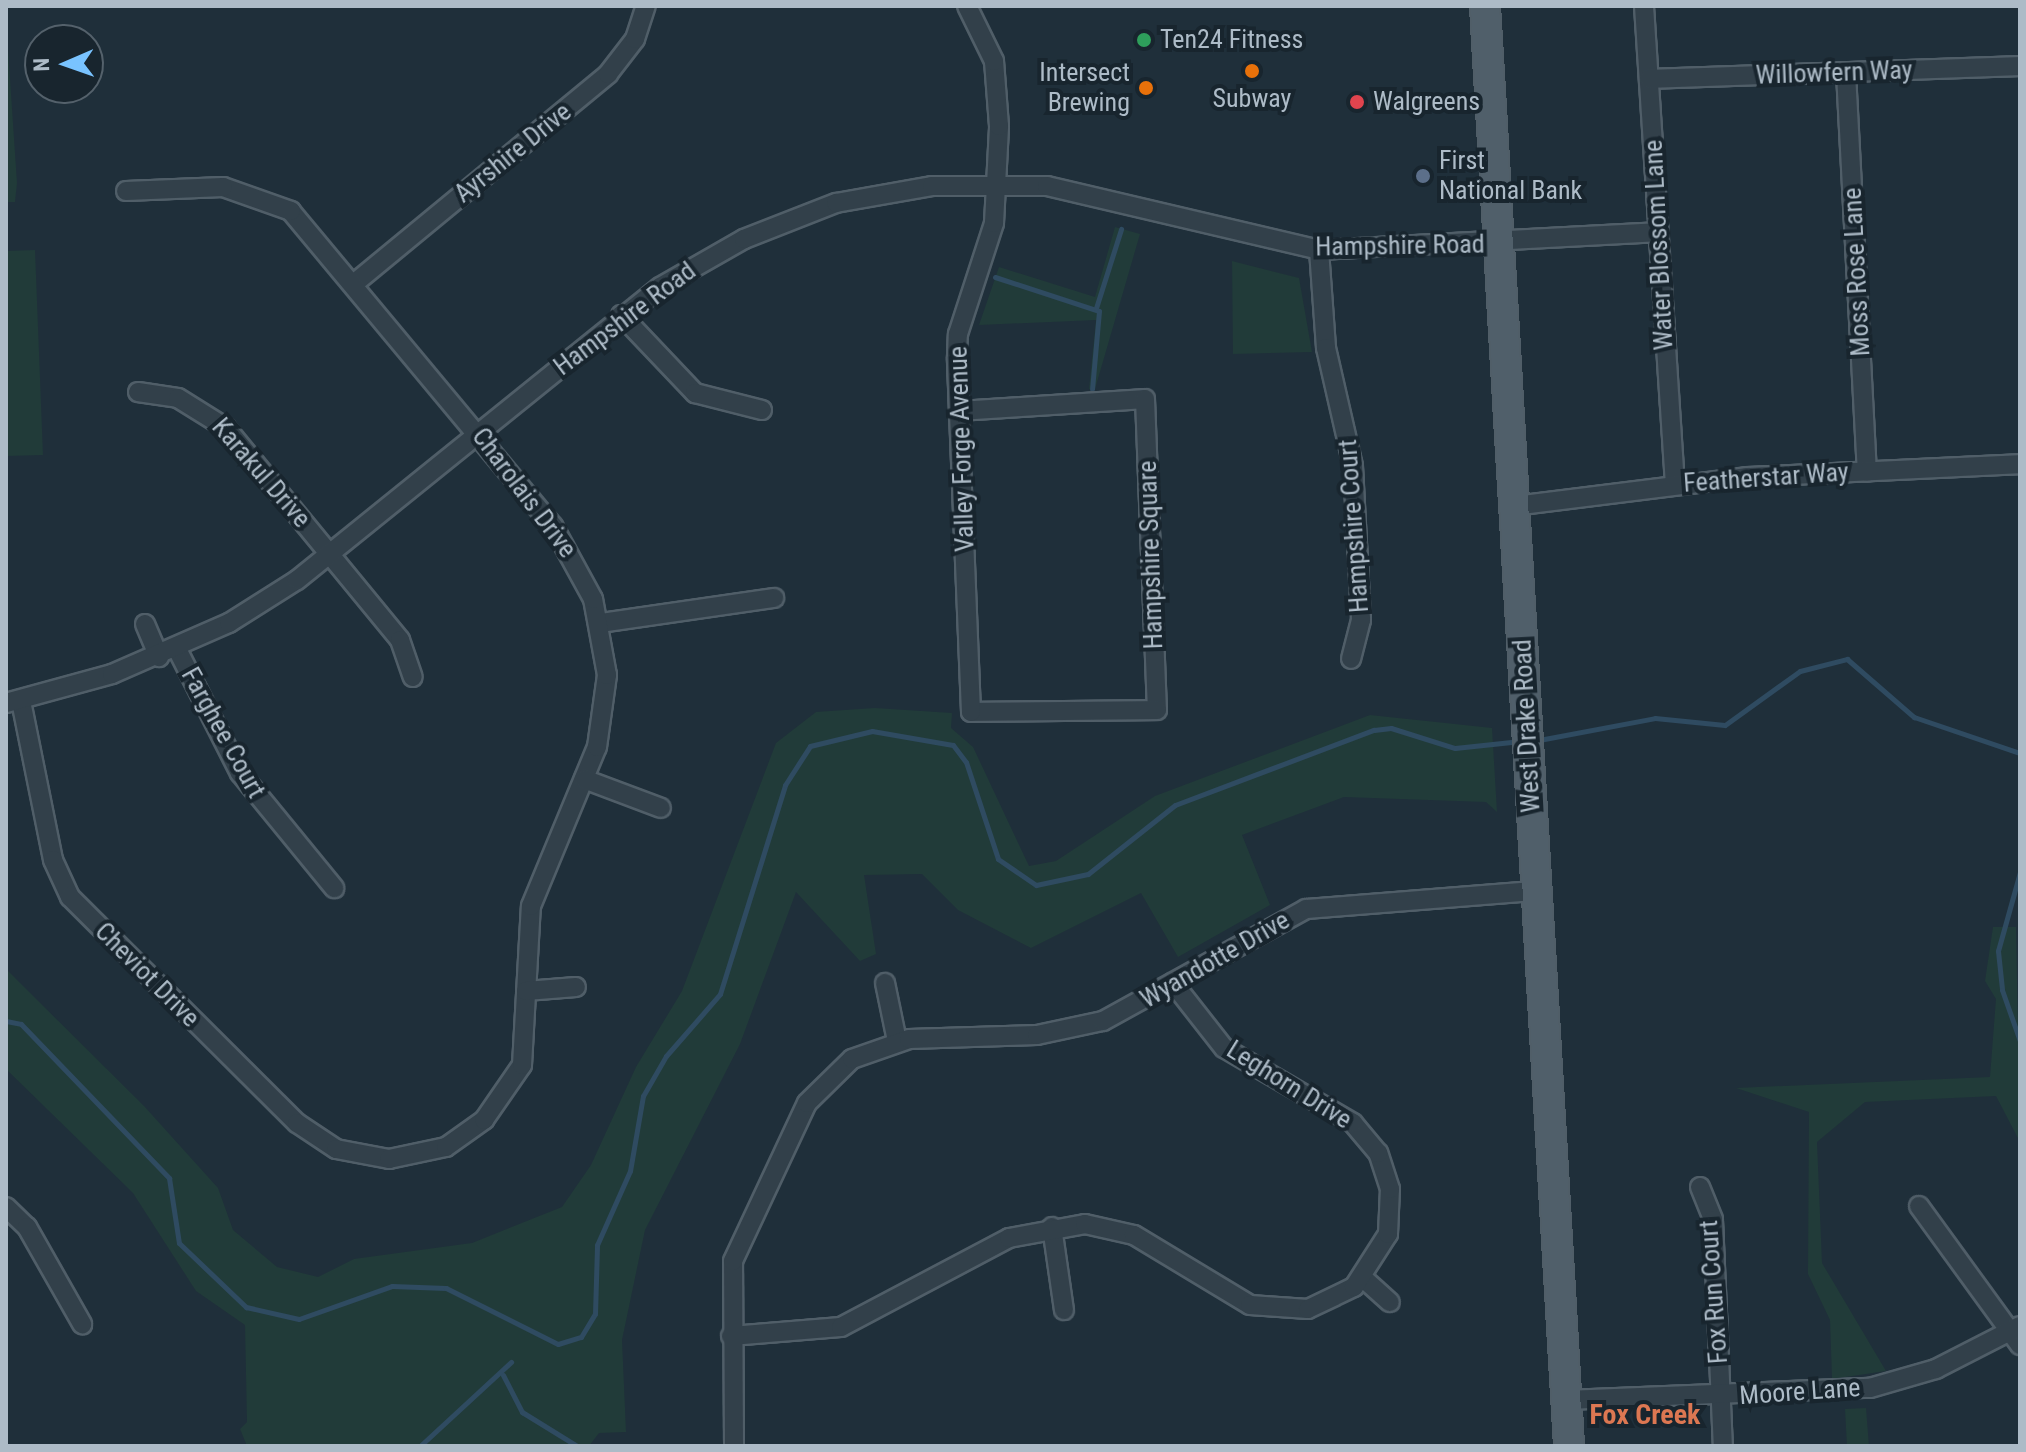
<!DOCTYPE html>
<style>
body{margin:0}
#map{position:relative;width:2026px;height:1452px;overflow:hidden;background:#1f2f3a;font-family:"Roboto Condensed",sans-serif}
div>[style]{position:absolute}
.green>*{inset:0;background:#213b39}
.stream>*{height:5px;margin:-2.5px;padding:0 2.5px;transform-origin:2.5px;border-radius:2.5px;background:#2f4b61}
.roads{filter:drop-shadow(2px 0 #505e68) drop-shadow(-2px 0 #505e68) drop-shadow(0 2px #505e68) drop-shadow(0 -2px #505e68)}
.minor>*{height:18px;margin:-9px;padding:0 9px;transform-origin:9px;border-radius:9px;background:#32404a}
.primary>*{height:28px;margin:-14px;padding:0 14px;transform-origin:14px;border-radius:14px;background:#505f6a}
.dots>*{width:22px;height:22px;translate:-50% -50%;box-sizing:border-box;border:4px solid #18252e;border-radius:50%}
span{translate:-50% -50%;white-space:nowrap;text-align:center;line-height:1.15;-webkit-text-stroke:8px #18252e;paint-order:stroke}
.poi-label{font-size:26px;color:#adbbc7}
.left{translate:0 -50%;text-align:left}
.right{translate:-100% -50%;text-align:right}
.street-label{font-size:26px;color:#adbbc7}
.neighbourhood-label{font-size:28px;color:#dc7752;font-weight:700}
.frame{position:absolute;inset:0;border:8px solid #adbbc7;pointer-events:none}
.north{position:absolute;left:24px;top:24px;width:80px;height:80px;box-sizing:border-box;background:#18252e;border:2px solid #54616b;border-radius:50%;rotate:268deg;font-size:22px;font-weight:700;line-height:32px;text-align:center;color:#adbbc7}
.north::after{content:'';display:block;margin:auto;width:28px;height:36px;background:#79c3ff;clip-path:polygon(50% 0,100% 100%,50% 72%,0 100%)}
</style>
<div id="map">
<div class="green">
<i style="clip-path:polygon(6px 19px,17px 183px,15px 202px,6px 202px)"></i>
<i style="clip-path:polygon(1115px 227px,1140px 234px,1095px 389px,1089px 389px,1096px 320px,979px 325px,999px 267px,1095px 297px)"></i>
<i style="clip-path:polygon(35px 250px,43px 455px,6px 456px,6px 251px)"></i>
<i style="clip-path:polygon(1232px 261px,1299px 278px,1312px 352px,1233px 354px)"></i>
<i style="clip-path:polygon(875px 708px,952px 713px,951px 728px,973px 747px,1029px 866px,1056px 861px,1155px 796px,1370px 715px,1492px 728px,1497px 812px,1486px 802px,1344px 797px,1242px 835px,1270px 905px,1178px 957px,1141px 893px,1031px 948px,958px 910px,922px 874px,864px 875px,876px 954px,860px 961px,796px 892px,740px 1044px,645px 1230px,622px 1340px,626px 1432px,599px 1433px,589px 1446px,247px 1446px,240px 1429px,247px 1422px,245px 1325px,196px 1291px,133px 1193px,6px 1069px,6px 969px,144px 1106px,218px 1188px,233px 1230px,277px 1267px,318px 1277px,354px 1259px,472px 1243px,562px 1207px,591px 1165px,636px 1067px,682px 991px,776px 743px,816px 712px)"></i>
<i style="clip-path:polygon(1993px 927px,2016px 927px,2020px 1142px,1996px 1096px,1865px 1102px,1817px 1142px,1822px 1263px,1886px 1371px,1832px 1379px,1830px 1320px,1808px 1274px,1809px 1112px,1736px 1088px,1990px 1077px,1996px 999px,1985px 981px)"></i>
<i style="clip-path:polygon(1866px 1408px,1869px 1446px,1847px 1446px,1845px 1409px)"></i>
</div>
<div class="stream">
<i style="left:995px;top:277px;width:109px;rotate:18.1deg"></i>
<i style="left:1099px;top:311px;width:78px;rotate:95.1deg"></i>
<i style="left:1096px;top:308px;width:83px;rotate:-72.4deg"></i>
<i style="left:1539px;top:740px;width:118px;rotate:-10.7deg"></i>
<i style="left:1655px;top:718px;width:70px;rotate:5.7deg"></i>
<i style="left:1725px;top:725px;width:92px;rotate:-35.8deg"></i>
<i style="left:1800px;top:671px;width:49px;rotate:-14.3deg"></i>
<i style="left:1847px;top:659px;width:89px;rotate:40.9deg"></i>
<i style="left:1914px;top:717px;width:112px;rotate:18.8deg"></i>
<i style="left:2020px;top:872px;width:82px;rotate:105.6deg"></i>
<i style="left:1998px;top:951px;width:39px;rotate:84deg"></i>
<i style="left:2002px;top:990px;width:54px;rotate:70.6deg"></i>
<i style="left:6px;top:1021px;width:15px;rotate:11deg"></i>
<i style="left:21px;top:1024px;width:214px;rotate:46.1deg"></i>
<i style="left:169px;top:1178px;width:66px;rotate:81.3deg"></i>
<i style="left:179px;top:1243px;width:93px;rotate:43.7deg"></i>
<i style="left:246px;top:1307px;width:54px;rotate:12.8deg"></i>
<i style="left:299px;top:1319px;width:99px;rotate:-19.5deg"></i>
<i style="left:392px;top:1286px;width:54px;rotate:2.1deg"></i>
<i style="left:446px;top:1288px;width:125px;rotate:26.6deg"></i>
<i style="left:558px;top:1344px;width:24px;rotate:-17deg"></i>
<i style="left:581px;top:1337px;width:27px;rotate:-59deg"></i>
<i style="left:595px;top:1314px;width:69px;rotate:-88.3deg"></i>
<i style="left:597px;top:1245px;width:81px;rotate:-66deg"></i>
<i style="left:630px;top:1171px;width:76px;rotate:-80.2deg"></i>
<i style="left:643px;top:1096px;width:46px;rotate:-60.1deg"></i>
<i style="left:666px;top:1056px;width:82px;rotate:-48.9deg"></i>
<i style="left:720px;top:994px;width:219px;rotate:-72.7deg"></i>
<i style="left:785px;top:785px;width:46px;rotate:-57.3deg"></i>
<i style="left:810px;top:746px;width:64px;rotate:-13.6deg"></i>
<i style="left:872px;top:731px;width:82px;rotate:9.8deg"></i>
<i style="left:953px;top:745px;width:21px;rotate:53deg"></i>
<i style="left:966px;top:762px;width:102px;rotate:71.7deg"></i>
<i style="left:998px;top:859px;width:46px;rotate:34.4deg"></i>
<i style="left:1036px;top:885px;width:53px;rotate:-11.9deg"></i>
<i style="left:1088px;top:874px;width:111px;rotate:-38.4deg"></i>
<i style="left:1175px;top:805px;width:213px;rotate:-20.7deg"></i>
<i style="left:1374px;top:730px;width:17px;rotate:-7deg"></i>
<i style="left:1391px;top:728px;width:67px;rotate:17.4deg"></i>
<i style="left:1455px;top:748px;width:66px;rotate:-6.1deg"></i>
<i style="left:503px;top:1375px;width:42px;rotate:62.8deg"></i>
<i style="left:522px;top:1412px;width:65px;rotate:31.7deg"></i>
<i style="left:420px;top:1446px;width:124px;rotate:-42.7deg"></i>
</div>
<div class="roads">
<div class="minor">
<i style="left:1644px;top:6px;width:480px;rotate:86.3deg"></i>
<i style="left:1846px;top:73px;width:399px;rotate:87deg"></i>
<i style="left:1649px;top:79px;width:371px;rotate:-2deg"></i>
<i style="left:1319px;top:250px;width:98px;rotate:85.9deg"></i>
<i style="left:1326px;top:348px;width:121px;rotate:77.1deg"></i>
<i style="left:1353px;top:466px;width:154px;rotate:87deg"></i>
<i style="left:1361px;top:620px;width:40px;rotate:104.4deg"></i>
<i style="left:356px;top:282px;width:327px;rotate:-39.5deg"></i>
<i style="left:608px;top:74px;width:44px;rotate:-52.4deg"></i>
<i style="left:635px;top:39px;width:35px;rotate:-72deg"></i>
<i style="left:621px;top:315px;width:108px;rotate:46.5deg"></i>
<i style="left:695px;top:393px;width:69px;rotate:14.2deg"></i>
<i style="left:138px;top:392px;width:40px;rotate:8.5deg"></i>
<i style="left:178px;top:398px;width:57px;rotate:32deg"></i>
<i style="left:226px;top:428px;width:274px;rotate:50.6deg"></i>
<i style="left:400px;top:640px;width:39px;rotate:71deg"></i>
<i style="left:960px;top:411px;width:185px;rotate:-3.7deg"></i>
<i style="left:1145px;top:399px;width:311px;rotate:87.8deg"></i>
<i style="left:1157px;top:710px;width:186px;rotate:179.4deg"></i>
<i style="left:971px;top:712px;width:355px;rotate:-92.3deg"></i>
<i style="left:957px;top:357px;width:23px;rotate:-88deg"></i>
<i style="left:958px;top:334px;width:117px;rotate:-72deg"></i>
<i style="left:994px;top:223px;width:97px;rotate:-87deg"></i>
<i style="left:999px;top:126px;width:65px;rotate:-94.4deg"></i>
<i style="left:994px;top:61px;width:61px;rotate:-116.1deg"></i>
<i style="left:1514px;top:506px;width:235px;rotate:-7.1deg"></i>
<i style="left:1747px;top:477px;width:273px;rotate:-2.7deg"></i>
<i style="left:600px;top:623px;width:176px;rotate:-8.2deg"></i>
<i style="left:145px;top:624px;width:36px;rotate:67deg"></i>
<i style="left:177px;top:649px;width:139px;rotate:63.1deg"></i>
<i style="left:240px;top:773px;width:149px;rotate:50.7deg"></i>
<i style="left:21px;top:701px;width:162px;rotate:78.6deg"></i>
<i style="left:53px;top:860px;width:41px;rotate:65.3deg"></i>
<i style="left:70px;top:897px;width:320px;rotate:44.9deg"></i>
<i style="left:297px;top:1123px;width:47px;rotate:33.7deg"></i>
<i style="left:336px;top:1149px;width:54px;rotate:10.7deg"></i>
<i style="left:389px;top:1159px;width:58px;rotate:-11.9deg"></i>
<i style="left:446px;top:1147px;width:47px;rotate:-35.4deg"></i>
<i style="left:484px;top:1120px;width:67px;rotate:-55.4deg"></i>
<i style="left:522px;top:1065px;width:159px;rotate:-86.8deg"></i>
<i style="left:531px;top:906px;width:172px;rotate:-67.5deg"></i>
<i style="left:597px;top:747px;width:73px;rotate:-82.1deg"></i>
<i style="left:607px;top:675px;width:77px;rotate:-100.4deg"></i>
<i style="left:593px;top:599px;width:83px;rotate:-118.7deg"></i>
<i style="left:553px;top:526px;width:410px;rotate:-129.8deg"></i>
<i style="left:291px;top:211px;width:72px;rotate:-160.6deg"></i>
<i style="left:223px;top:187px;width:97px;rotate:177.6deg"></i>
<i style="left:6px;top:703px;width:110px;rotate:-15.3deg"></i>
<i style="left:112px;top:674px;width:128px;rotate:-23.6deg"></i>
<i style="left:229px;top:623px;width:80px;rotate:-32.3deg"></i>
<i style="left:297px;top:580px;width:466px;rotate:-38.9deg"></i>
<i style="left:660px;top:287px;width:97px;rotate:-29.7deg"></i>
<i style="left:744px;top:239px;width:99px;rotate:-21.4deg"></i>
<i style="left:836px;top:203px;width:97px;rotate:-10deg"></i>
<i style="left:932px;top:186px;width:115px"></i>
<i style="left:1047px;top:186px;width:279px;rotate:13.2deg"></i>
<i style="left:1319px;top:250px;width:338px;rotate:-3deg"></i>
<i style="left:584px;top:779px;width:82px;rotate:20.6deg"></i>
<i style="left:885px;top:983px;width:59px;rotate:78.3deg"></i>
<i style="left:526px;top:991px;width:50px;rotate:-4.6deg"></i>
<i style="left:1700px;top:1187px;width:35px;rotate:68deg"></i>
<i style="left:1713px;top:1220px;width:226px;rotate:87.5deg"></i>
<i style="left:1919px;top:1206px;width:172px;rotate:54deg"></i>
<i style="left:6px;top:1207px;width:29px;rotate:44deg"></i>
<i style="left:27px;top:1227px;width:112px;rotate:60.4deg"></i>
<i style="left:1052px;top:1227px;width:84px;rotate:81.8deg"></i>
<i style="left:1363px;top:1278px;width:36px;rotate:42deg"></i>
<i style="left:731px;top:1336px;width:110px;rotate:-4.7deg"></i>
<i style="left:841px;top:1327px;width:190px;rotate:-27.9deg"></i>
<i style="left:1009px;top:1238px;width:77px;rotate:-10.4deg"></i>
<i style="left:1085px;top:1224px;width:50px;rotate:12.7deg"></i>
<i style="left:1134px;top:1235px;width:135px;rotate:31.1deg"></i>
<i style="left:1250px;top:1305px;width:58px;rotate:3.9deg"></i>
<i style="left:1308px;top:1309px;width:51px;rotate:-25.6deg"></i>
<i style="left:1354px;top:1287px;width:63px;rotate:-57.3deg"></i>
<i style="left:1388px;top:1234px;width:45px;rotate:-87.5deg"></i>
<i style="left:1390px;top:1189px;width:38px;rotate:-108deg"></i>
<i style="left:1378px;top:1153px;width:39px;rotate:-130deg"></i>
<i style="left:1353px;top:1123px;width:149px;rotate:-149.8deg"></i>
<i style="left:1224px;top:1048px;width:83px;rotate:-128.1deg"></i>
<i style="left:1566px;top:1400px;width:304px;rotate:-2.3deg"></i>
<i style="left:1870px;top:1388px;width:69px;rotate:-16.1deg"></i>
<i style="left:1936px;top:1369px;width:94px;rotate:-27.1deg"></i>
<i style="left:734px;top:1446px;width:185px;rotate:-90.3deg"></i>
<i style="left:733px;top:1261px;width:174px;rotate:-64.9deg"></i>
<i style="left:807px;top:1103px;width:63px;rotate:-44.4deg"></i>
<i style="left:852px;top:1059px;width:60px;rotate:-19.3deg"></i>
<i style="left:909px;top:1039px;width:128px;rotate:-1.8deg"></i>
<i style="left:1037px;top:1035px;width:67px;rotate:-12deg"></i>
<i style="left:1103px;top:1021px;width:232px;rotate:-28.9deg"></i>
<i style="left:1306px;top:909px;width:232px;rotate:-4.5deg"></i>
</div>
<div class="primary">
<i style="left:1485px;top:6px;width:1442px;rotate:86.66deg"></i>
</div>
</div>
<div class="dots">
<i style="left:1144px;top:40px;background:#2e9e5b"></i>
<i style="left:1252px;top:71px;background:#e8710a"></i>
<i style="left:1146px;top:88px;background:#e8710a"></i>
<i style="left:1357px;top:102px;background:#e0444e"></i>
<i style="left:1423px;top:176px;background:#5c6f8a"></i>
</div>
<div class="poi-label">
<span class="left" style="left:1160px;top:40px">Ten24 Fitness</span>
<span class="right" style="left:1130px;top:88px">Intersect<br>Brewing</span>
<span style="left:1252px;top:99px">Subway</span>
<span class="left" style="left:1373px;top:102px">Walgreens</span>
<span class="left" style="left:1439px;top:176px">First<br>National Bank</span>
</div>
<div class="street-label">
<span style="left:1834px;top:73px;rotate:-2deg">Willowfern Way</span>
<span style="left:513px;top:153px;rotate:-39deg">Ayrshire Drive</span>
<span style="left:1659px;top:245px;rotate:-93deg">Water Blossom Lane</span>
<span style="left:1400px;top:246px;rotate:-1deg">Hampshire Road</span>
<span style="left:1857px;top:272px;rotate:-93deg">Moss Rose Lane</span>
<span style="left:625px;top:319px;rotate:-37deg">Hampshire Road</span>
<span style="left:962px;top:449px;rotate:-92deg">Valley Forge Avenue</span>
<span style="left:261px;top:473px;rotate:49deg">Karakul Drive</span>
<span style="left:1766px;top:478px;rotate:-4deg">Featherstar Way</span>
<span style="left:524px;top:493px;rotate:53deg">Charolais Drive</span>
<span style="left:1354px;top:526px;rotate:-94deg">Hampshire Court</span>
<span style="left:1151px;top:555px;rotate:-92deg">Hampshire Square</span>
<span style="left:1527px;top:726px;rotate:-93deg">West Drake Road</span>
<span style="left:223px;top:733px;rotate:61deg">Farghee Court</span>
<span style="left:1215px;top:960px;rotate:-30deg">Wyandotte Drive</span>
<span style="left:147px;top:975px;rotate:45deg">Cheviot Drive</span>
<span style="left:1289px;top:1085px;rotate:32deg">Leghorn Drive</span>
<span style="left:1714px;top:1292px;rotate:-94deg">Fox Run Court</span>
<span style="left:1800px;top:1392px;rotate:-4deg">Moore Lane</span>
</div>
<div class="neighbourhood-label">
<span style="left:1645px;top:1415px">Fox Creek</span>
</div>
<div class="frame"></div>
<div class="north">N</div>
</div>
